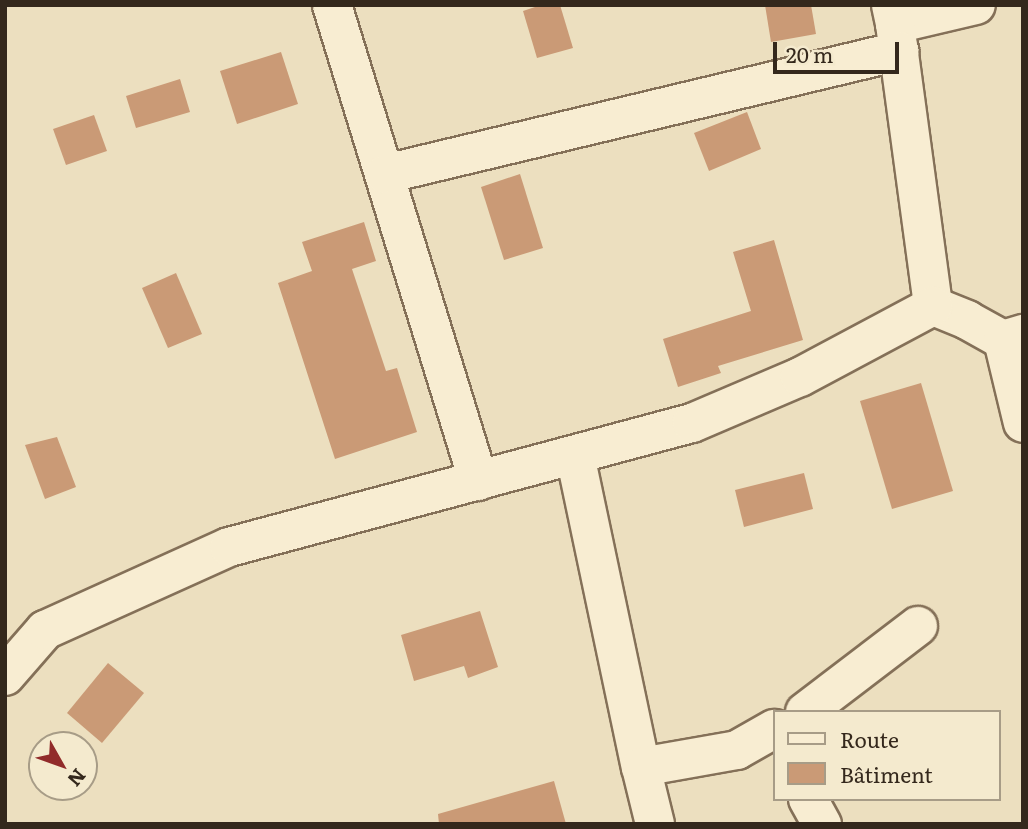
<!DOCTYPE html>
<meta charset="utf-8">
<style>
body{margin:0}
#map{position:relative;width:1028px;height:829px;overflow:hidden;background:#ecdfbf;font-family:Literata,serif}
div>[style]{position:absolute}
.building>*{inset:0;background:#ca9a76}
.roads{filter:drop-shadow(2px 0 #847058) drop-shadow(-2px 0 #847058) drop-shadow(0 2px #847058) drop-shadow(0 -2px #847058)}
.minor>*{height:38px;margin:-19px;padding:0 19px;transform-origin:19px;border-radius:19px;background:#f8edd2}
span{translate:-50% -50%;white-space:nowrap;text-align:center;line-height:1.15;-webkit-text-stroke:6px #f4eace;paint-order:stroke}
.frame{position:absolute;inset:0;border:7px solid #34281c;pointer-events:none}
.legend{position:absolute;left:773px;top:710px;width:228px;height:91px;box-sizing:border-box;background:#f4eace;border:2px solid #a79c87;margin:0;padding:9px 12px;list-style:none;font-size:21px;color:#34281c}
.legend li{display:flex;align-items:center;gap:14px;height:35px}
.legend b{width:35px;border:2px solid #a79c87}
.north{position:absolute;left:28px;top:731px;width:70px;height:70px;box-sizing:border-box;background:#f4eace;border:2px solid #a79c87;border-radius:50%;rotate:130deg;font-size:19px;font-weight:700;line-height:28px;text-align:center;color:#34281c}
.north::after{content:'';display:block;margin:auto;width:24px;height:32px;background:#912b2a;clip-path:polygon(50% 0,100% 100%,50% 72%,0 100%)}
.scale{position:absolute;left:773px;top:42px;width:126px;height:32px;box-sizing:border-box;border:4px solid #34281c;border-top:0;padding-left:9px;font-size:21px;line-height:24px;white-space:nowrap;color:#34281c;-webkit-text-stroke:5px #f4eace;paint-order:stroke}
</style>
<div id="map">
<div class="building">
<i style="clip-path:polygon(541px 5px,560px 5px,573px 48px,537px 58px,523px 11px)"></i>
<i style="clip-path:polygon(765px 5px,811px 5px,816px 34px,771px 42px)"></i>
<i style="clip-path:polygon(281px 52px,298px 104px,237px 124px,220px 71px)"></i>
<i style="clip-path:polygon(180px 79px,190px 112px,136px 128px,126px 96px)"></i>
<i style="clip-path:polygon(747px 112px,761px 149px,709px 171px,694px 133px)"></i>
<i style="clip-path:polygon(94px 115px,107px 151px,66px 165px,53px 129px)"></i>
<i style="clip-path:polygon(520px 174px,543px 248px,504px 260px,481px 187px)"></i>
<i style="clip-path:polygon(364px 222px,376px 261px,352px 269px,386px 371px,397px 368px,417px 432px,335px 459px,278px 283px,312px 271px,302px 242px)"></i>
<i style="clip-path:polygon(774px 240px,803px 340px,718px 366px,721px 373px,678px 387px,663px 339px,751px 311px,733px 252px)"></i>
<i style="clip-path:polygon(176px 273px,202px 334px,168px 348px,142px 288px)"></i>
<i style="clip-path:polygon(921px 383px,953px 491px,892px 509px,860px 401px)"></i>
<i style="clip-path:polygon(57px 437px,76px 487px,45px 499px,25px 445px)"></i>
<i style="clip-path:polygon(804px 473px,813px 509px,744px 527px,735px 490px)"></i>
<i style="clip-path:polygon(480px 611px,498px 667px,468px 678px,464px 666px,414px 681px,401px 635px)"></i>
<i style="clip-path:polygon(108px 663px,144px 693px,102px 743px,67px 713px)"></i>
<i style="clip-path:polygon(554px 781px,566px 824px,439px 824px,438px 814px)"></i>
</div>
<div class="roads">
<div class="minor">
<i style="left:332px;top:5px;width:498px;rotate:72.9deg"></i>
<i style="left:891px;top:5px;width:19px;rotate:78deg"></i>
<i style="left:895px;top:24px;width:83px;rotate:-13.2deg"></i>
<i style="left:895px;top:24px;width:285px;rotate:82.3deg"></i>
<i style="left:385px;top:174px;width:529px;rotate:-13.46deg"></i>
<i style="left:933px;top:306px;width:37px;rotate:22deg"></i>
<i style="left:967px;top:320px;width:41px;rotate:29.1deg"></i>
<i style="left:1003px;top:340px;width:21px;rotate:-17deg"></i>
<i style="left:1003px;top:340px;width:85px;rotate:76.5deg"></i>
<i style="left:575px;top:455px;width:319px;rotate:78.1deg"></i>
<i style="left:641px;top:767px;width:97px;rotate:-10deg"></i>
<i style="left:737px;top:750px;width:43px;rotate:-29.6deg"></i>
<i style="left:5px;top:676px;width:61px;rotate:-49deg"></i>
<i style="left:45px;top:630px;width:202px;rotate:-24.3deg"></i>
<i style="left:229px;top:547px;width:479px;rotate:-15deg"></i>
<i style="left:692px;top:423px;width:117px;rotate:-23.1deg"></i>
<i style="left:800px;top:377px;width:151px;rotate:-28.1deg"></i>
<i style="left:805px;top:712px;width:142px;rotate:-37.3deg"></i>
<i style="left:641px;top:767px;width:59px;rotate:76.2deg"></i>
<i style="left:808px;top:799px;width:29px;rotate:61deg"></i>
</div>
</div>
<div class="frame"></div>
<ul class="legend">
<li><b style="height:9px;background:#f8edd2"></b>Route</li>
<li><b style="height:19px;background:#ca9a76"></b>Bâtiment</li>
</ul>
<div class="north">N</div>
<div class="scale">20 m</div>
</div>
